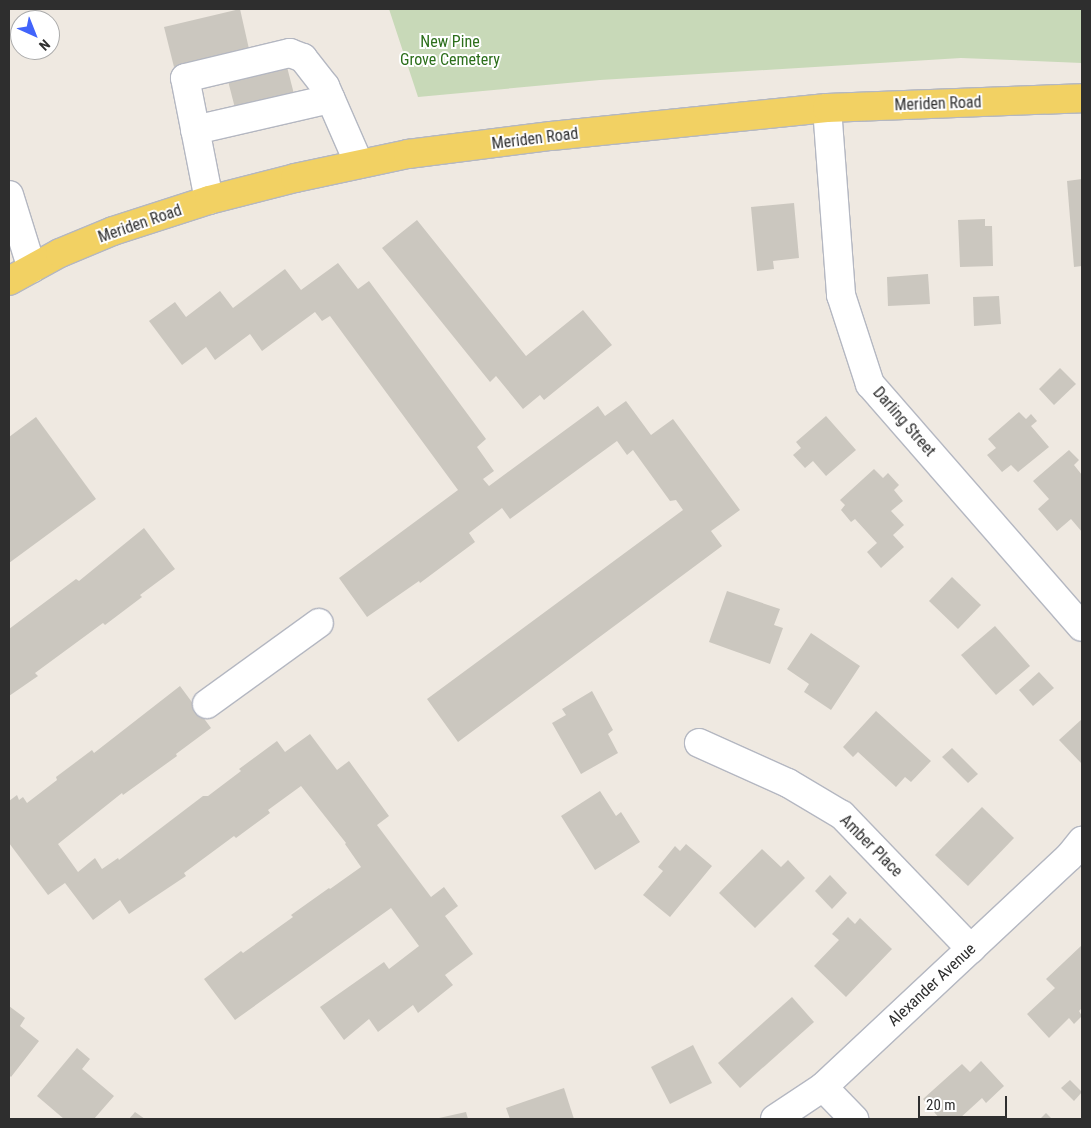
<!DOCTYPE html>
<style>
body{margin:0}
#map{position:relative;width:1091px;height:1128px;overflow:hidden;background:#efe9e1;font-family:"Roboto Condensed",sans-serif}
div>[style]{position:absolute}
.cemetery>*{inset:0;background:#c8d9b8}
.building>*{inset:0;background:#cbc7bf}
.roads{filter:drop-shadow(1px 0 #b4b7c1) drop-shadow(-1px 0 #b4b7c1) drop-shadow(0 1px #b4b7c1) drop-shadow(0 -1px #b4b7c1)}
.minor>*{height:28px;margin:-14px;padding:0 14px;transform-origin:14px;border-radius:14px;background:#fff}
.major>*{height:28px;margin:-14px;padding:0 14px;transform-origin:14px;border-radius:14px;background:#f2d163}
span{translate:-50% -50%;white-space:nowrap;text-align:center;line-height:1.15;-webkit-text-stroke:4px #fff;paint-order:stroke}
.park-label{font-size:16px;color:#2c6e1b}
.street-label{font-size:16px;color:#2e2e2e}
.frame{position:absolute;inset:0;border:10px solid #2e2e2e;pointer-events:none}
.north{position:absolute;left:10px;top:10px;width:50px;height:50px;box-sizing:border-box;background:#fff;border:1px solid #ababab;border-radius:50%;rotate:136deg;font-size:14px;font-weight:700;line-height:20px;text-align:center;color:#2e2e2e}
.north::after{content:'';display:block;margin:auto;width:18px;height:22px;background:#4264fb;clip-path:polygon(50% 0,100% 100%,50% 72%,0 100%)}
.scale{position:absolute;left:918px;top:1096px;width:89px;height:22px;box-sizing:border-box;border:2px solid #2e2e2e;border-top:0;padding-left:6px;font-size:15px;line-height:18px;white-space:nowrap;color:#2e2e2e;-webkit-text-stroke:4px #fff;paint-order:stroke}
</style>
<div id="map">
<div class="cemetery">
<i style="clip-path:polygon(389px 9px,1082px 9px,1082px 63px,961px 58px,600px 80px,418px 97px)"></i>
</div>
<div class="building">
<i style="clip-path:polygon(240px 9px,249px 49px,174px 67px,164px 27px)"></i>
<i style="clip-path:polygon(286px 63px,295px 98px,236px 112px,227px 77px)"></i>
<i style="clip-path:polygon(1082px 179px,1082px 266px,1074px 267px,1067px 181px)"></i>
<i style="clip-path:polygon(794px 203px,799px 258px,773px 261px,774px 269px,757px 271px,751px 207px)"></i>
<i style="clip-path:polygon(985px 219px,985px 226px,992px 226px,993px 266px,960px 267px,958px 220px)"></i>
<i style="clip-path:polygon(417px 220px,526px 356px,583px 310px,612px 345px,544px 400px,540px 395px,523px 409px,496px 376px,490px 382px,382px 248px)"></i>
<i style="clip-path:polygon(338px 263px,358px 289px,369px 281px,486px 439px,477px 447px,494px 471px,483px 479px,489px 486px,598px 406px,605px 416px,626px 401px,651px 435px,673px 419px,740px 510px,711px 531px,722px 546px,458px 742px,427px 699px,683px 510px,676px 500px,670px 501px,633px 450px,627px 455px,617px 441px,510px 519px,502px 508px,469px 533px,475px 542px,420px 583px,419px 581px,367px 617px,339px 578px,458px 490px,330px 316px,322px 321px,315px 312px,262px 351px,250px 334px,215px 360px,206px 347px,182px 365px,149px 321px,175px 302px,186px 317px,220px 291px,233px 308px,285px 269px,301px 290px)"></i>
<i style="clip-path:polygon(928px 274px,930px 304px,888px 306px,887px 277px)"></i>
<i style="clip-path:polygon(999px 296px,1001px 324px,974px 326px,973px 297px)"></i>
<i style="clip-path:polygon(1060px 368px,1076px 384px,1054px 405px,1039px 389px)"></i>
<i style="clip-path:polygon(1019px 412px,1026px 419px,1031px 414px,1037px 421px,1031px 426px,1049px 447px,1018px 472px,1011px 465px,1002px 472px,987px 455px,996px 448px,988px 439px)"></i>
<i style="clip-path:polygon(826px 416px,856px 450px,826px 476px,813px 461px,805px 468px,793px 455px,801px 448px,796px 442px)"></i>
<i style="clip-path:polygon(36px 417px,96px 499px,9px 563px,9px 437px)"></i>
<i style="clip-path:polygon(1069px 450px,1079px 460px,1074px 465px,1082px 475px,1082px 532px,1071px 519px,1057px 531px,1038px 509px,1049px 499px,1033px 481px)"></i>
<i style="clip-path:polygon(874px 469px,883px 478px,888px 473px,899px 485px,894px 490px,903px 501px,891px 511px,904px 525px,893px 535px,904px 547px,881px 568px,867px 552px,877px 543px,855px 519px,851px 522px,841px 510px,845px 505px,840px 500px)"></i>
<i style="clip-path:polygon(144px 528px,175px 569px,140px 595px,142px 597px,105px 625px,103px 623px,35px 673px,38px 676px,9px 696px,9px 629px,76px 579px,79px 581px)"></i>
<i style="clip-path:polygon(952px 577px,981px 605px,958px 629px,929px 601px)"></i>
<i style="clip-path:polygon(727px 591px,780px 609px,774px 625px,783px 628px,770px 664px,709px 642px)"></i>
<i style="clip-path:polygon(995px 626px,1030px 666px,996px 695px,961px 655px)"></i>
<i style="clip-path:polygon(811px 633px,860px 666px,831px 710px,804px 692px,809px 684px,787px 669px)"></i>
<i style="clip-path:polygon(1039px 672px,1054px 688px,1033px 706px,1019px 690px)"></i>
<i style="clip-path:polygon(180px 686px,211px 728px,176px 754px,177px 756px,123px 795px,122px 793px,58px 844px,78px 872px,95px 858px,102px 869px,118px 858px,119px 860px,203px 796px,208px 796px,241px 771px,239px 769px,277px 741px,285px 752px,310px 734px,337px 770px,349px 761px,389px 816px,377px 825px,431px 897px,444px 887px,458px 906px,445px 916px,473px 954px,445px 975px,453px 985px,418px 1013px,413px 1005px,378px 1032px,369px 1019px,344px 1040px,320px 1007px,384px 962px,389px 969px,419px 946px,391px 908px,235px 1020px,204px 979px,241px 951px,243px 953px,293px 917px,291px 915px,329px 888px,330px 889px,361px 867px,345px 844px,346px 843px,301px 786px,268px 810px,270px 813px,236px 838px,234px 836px,184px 873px,186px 876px,129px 914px,120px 900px,93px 920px,65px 883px,48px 895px,9px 843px,9px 801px,17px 795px,19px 800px,23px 797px,27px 803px,57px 780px,56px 777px,92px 750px,94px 753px)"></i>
<i style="clip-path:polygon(592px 691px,613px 730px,608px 734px,618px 753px,581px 774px,552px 723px,566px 715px,562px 709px)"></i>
<i style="clip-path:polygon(876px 711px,931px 761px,911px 782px,905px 777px,896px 787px,858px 752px,853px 757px,843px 747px)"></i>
<i style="clip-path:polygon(1082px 719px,1082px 764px,1059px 740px)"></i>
<i style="clip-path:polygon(952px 748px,978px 774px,968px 783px,942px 757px)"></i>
<i style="clip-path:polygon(600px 791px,616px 816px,621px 812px,640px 842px,595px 870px,561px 816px)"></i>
<i style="clip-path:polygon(982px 807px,1014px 838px,968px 886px,935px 855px)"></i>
<i style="clip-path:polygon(686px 844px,712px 866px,670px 917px,643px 895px,663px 871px,658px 867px,675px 846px,680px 851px)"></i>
<i style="clip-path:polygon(762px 849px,781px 867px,788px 860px,805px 878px,755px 928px,719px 893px)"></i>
<i style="clip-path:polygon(830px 875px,847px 893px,832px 909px,815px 891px)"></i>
<i style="clip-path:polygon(848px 917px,855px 924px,860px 918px,892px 949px,846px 997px,814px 966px,839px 940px,832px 934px)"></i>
<i style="clip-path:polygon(1082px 945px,1082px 1008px,1079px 1011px,1082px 1016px,1074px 1024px,1069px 1018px,1049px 1038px,1027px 1014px,1055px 988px,1046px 979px)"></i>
<i style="clip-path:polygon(792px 997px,814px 1022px,740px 1088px,718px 1063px)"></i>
<i style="clip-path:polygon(9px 1006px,25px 1018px,20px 1026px,39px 1041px,11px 1077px,9px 1075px)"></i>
<i style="clip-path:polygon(693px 1045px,712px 1083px,670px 1104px,651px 1067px)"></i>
<i style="clip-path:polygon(77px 1048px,90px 1059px,82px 1069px,114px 1096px,94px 1119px,64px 1119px,37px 1096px)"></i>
<i style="clip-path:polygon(981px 1061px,1004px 1086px,986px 1103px,982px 1098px,959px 1119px,940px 1119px,923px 1099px,962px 1064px,970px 1072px)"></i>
<i style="clip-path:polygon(1070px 1080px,1082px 1092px,1074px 1101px,1061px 1088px)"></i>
<i style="clip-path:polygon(564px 1088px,574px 1119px,510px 1119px,506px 1108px)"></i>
<i style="clip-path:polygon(135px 1112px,145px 1119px,129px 1119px)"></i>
<i style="clip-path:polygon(466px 1112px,468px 1119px,439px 1119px,439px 1118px)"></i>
<i style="clip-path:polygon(1046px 1113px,1052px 1119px,1040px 1119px)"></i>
</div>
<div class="roads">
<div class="minor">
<i style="left:827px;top:108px;width:188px;rotate:85.7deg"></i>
<i style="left:841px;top:295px;width:94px;rotate:72deg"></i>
<i style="left:870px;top:384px;width:322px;rotate:48.9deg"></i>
<i style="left:195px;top:130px;width:139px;rotate:-12.9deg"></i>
<i style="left:9px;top:195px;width:77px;rotate:72.7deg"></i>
<i style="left:209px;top:200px;width:124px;rotate:-101.1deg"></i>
<i style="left:185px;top:78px;width:108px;rotate:-13.4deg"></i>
<i style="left:290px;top:53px;width:14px;rotate:21deg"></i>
<i style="left:303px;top:58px;width:36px;rotate:52deg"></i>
<i style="left:325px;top:86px;width:85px;rotate:66.4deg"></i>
<i style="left:207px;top:704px;width:138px;rotate:-35.9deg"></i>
<i style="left:699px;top:743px;width:98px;rotate:24.2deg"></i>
<i style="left:788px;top:783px;width:63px;rotate:30.7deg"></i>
<i style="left:842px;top:815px;width:186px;rotate:46.1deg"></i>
<i style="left:823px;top:1087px;width:45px;rotate:45.9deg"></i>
<i style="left:775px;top:1119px;width:58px;rotate:-33.7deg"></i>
<i style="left:823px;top:1087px;width:337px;rotate:-43.1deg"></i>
<i style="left:1069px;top:857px;width:21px;rotate:-51deg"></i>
</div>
<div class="major">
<i style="left:9px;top:281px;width:58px;rotate:-28.8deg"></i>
<i style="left:60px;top:253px;width:57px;rotate:-22.5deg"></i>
<i style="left:113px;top:231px;width:101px;rotate:-17.9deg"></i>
<i style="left:209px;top:200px;width:89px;rotate:-14.3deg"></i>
<i style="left:295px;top:178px;width:116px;rotate:-12deg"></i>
<i style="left:408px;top:154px;width:144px;rotate:-7.2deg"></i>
<i style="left:551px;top:136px;width:277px;rotate:-5.8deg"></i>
<i style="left:827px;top:108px;width:255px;rotate:-2.2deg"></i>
</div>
</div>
<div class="park-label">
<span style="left:450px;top:51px">New Pine<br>Grove Cemetery</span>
</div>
<div class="street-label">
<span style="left:938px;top:104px;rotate:-2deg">Meriden Road</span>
<span style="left:535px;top:139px;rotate:-7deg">Meriden Road</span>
<span style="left:140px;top:224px;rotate:-19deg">Meriden Road</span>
<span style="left:904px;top:422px;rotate:49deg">Darling Street</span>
<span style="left:871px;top:846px;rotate:45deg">Amber Place</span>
<span style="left:932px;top:985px;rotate:-43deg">Alexander Avenue</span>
</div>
<div class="frame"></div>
<div class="north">N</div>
<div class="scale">20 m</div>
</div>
